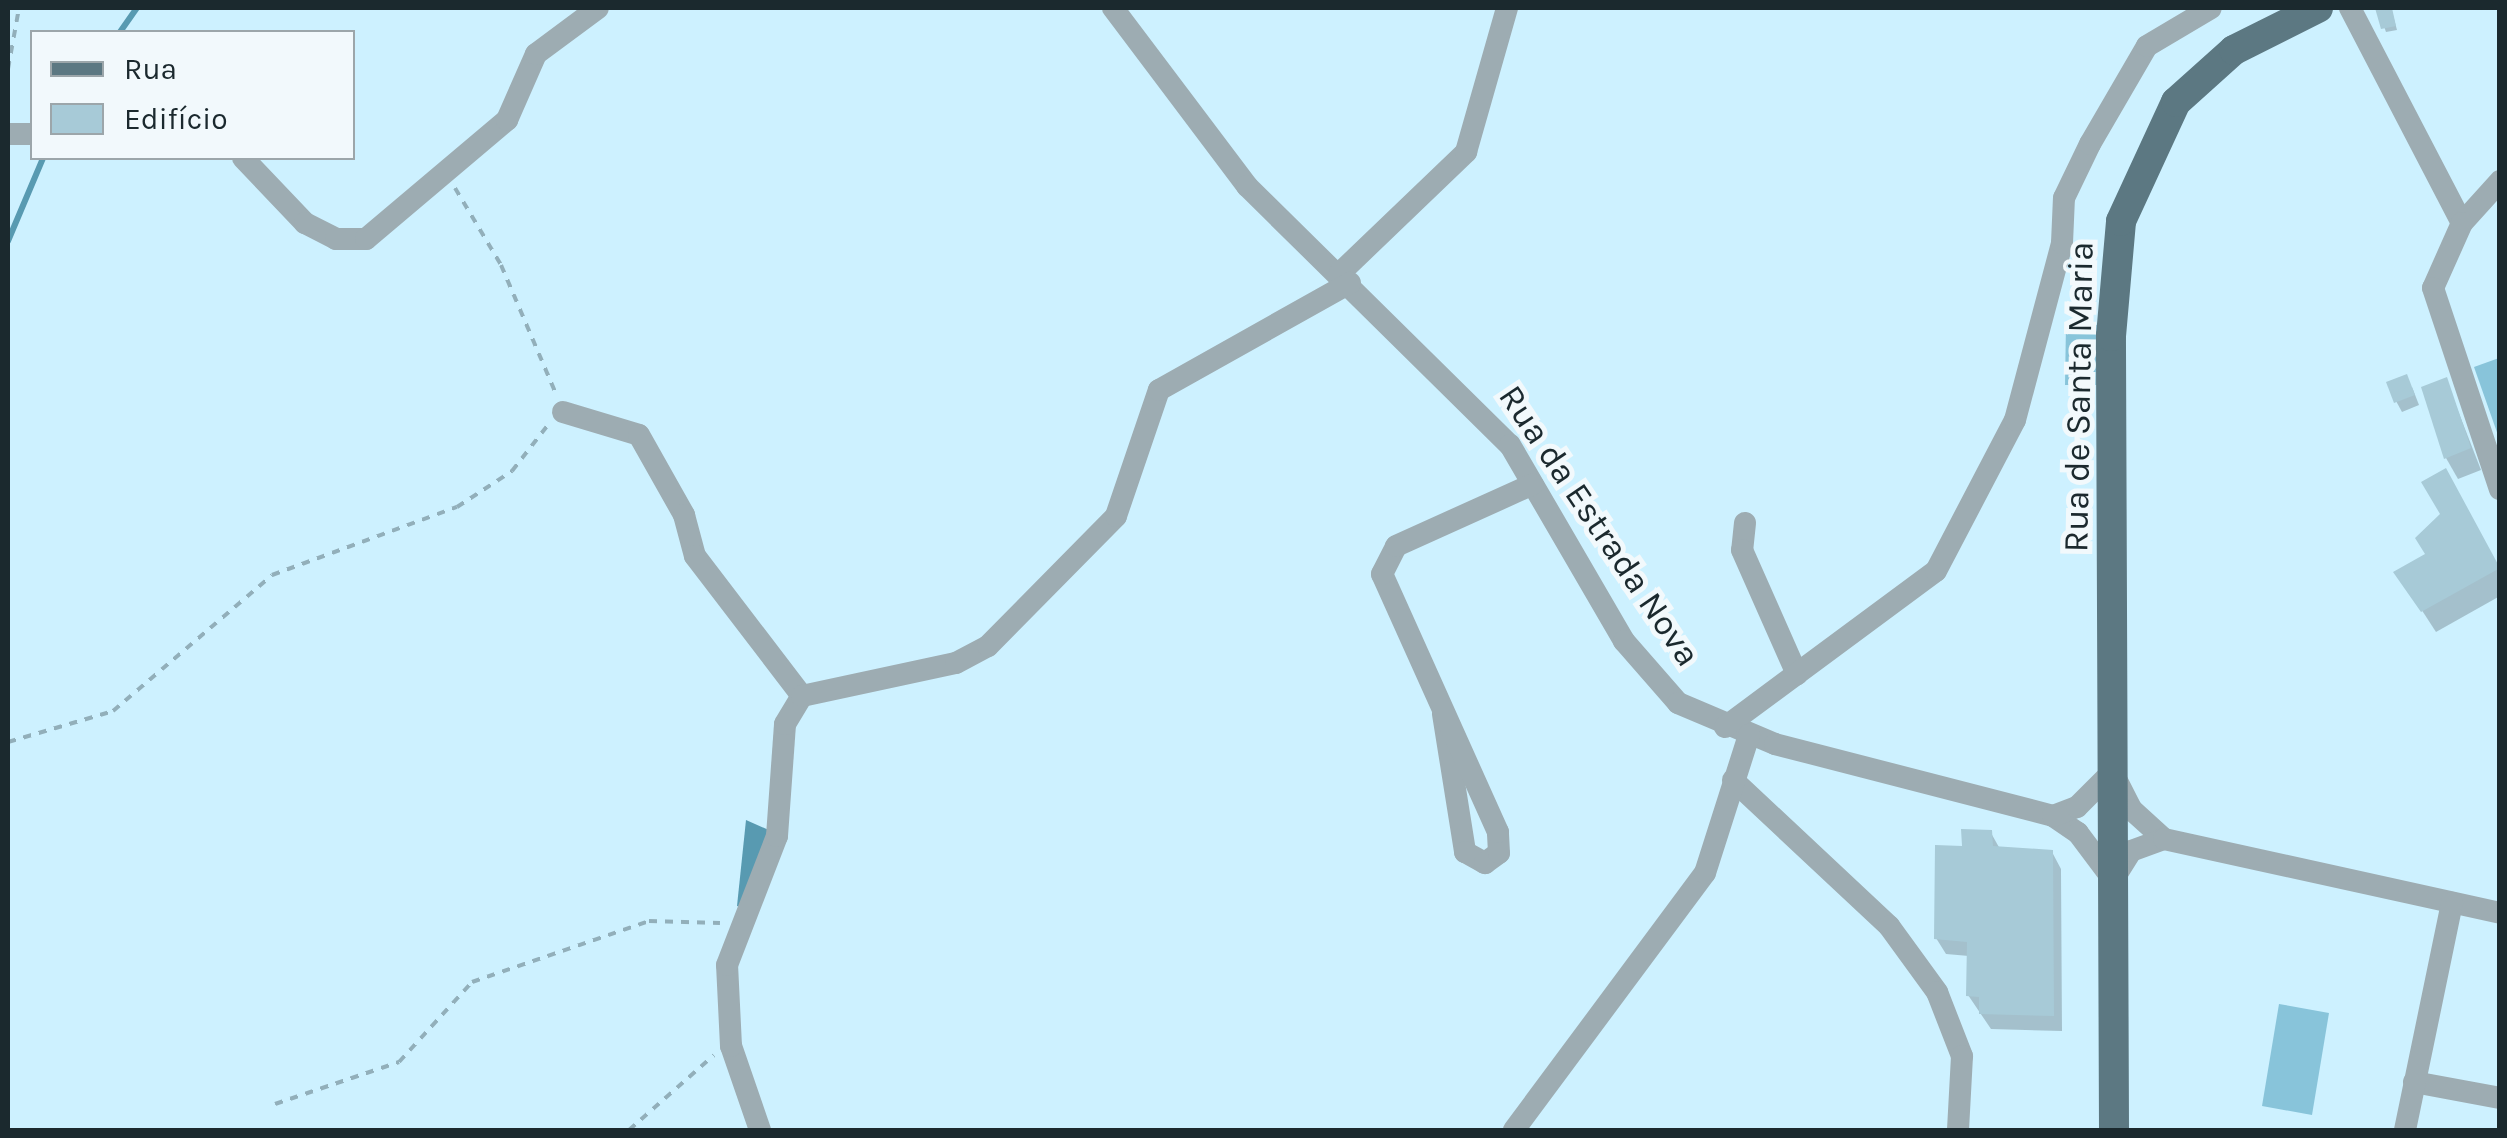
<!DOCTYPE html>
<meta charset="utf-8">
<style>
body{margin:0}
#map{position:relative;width:2507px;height:1138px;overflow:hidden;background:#cdf1ff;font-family:Karla,sans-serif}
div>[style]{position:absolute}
.green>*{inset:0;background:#88c4da}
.water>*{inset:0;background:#589ab1}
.shadow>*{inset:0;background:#0003}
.stream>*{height:6px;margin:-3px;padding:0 3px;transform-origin:3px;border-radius:3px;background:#589ab1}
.building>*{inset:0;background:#a7cad7}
.path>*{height:4px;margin-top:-2px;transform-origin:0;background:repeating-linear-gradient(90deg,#92afba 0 8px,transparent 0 16px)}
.minor>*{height:22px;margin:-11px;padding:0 11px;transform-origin:11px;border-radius:11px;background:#9dacb2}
.major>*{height:30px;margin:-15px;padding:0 15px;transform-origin:15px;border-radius:15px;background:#5c7882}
span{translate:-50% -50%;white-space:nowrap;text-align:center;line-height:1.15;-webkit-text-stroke:10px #f2f9fc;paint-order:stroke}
.street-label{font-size:35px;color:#1b292e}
.frame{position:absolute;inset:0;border:10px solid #1b292e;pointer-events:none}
.legend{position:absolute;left:30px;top:30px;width:325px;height:130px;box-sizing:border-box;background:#f2f9fc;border:2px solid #9ca6aa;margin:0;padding:12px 18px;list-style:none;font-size:30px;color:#1b292e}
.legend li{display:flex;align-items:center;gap:20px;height:50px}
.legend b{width:50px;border:2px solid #9ca6aa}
</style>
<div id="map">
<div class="green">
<i style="clip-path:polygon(2066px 324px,2101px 325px,2100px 385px,2065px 385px)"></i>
<i style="clip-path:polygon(2499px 358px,2500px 358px,2499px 438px,2474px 367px)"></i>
<i style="clip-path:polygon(2279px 1004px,2329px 1013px,2312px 1115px,2262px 1106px)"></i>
</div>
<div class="water">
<i style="clip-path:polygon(746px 820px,771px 831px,743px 908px,737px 906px)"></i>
</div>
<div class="shadow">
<i style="clip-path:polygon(2391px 8px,2397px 30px,2386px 32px,2378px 9px)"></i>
<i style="clip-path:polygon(2446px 380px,2481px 470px,2458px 479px,2446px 458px)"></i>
<i style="clip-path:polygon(2412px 387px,2419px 405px,2402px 412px,2396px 401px)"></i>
<i style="clip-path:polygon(2500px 567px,2500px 596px,2436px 632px,2410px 592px)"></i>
<i style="clip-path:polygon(1991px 833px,2000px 849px,2052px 852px,2061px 869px,2062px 1031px,1991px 1029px,1968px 995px,1969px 956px,1946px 954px,1936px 938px,1965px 849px)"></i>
</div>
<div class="stream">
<i style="left:120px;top:32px;width:29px;rotate:-55deg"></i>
<i style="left:8px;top:241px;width:90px;rotate:-67.1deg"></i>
</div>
<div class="building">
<i style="clip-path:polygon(2375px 8px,2392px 8px,2396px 26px,2381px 29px)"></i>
<i style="clip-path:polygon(2407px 374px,2415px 395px,2394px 403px,2386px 382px)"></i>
<i style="clip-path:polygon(2447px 377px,2471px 448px,2444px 459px,2421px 387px)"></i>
<i style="clip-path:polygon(2446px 468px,2500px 568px,2421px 612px,2393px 572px,2425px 554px,2415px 538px,2440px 514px,2421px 482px)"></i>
<i style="clip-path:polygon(1961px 829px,1992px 830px,1993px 846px,2053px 850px,2054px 1016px,1979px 1014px,1979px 997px,1966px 996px,1967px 942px,1934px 939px,1935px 845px,1962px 846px)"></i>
</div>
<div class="path">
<i style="left:8px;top:69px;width:62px;rotate:-79.8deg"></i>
<i style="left:455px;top:188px;width:90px;rotate:59.1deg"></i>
<i style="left:501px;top:265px;width:140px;rotate:66.9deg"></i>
<i style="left:8px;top:742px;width:109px;rotate:-16.4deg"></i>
<i style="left:113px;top:711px;width:209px;rotate:-40.5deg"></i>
<i style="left:272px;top:575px;width:197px;rotate:-20.2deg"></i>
<i style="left:457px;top:507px;width:66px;rotate:-33.2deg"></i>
<i style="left:512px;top:471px;width:58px;rotate:-52deg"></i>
<i style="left:275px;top:1104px;width:131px;rotate:-18.7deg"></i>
<i style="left:399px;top:1062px;width:108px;rotate:-47.6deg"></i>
<i style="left:472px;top:982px;width:187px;rotate:-19deg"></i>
<i style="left:649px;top:921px;width:71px;rotate:1.6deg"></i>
<i style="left:629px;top:1130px;width:113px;rotate:-41.4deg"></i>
</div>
<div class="minor">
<i style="left:1113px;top:8px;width:223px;rotate:53deg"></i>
<i style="left:1247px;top:186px;width:369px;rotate:44.6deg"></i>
<i style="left:1510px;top:445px;width:227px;rotate:59.8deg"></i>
<i style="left:1624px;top:641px;width:82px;rotate:48.9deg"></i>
<i style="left:1678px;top:703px;width:105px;rotate:22.9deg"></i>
<i style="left:1775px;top:744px;width:287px;rotate:14.5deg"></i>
<i style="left:2053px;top:816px;width:30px;rotate:34deg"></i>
<i style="left:2078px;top:833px;width:55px;rotate:53.1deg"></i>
<i style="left:2350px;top:8px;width:242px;rotate:62.5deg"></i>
<i style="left:8px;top:134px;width:24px"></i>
<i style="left:243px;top:158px;width:90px;rotate:46.4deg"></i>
<i style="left:305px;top:223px;width:35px;rotate:27deg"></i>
<i style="left:336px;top:239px;width:30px"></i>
<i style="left:366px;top:239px;width:185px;rotate:-40.2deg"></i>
<i style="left:507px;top:120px;width:72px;rotate:-66.3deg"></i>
<i style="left:536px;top:54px;width:77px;rotate:-36.6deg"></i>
<i style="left:2500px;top:181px;width:57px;rotate:132.1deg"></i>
<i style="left:2462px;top:223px;width:71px;rotate:114deg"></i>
<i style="left:2433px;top:288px;width:212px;rotate:71.6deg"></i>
<i style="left:1340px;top:273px;width:175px;rotate:-43.8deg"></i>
<i style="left:1466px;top:152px;width:150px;rotate:-74.1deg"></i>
<i style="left:563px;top:412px;width:79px;rotate:16.8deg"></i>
<i style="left:639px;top:435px;width:92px;rotate:60.6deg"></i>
<i style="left:684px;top:515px;width:42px;rotate:75deg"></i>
<i style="left:695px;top:556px;width:176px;rotate:52.6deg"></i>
<i style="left:1745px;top:523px;width:27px;rotate:96deg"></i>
<i style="left:1742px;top:550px;width:136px;rotate:66.1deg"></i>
<i style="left:1443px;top:714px;width:140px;rotate:80.9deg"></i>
<i style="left:1465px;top:852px;width:23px;rotate:29deg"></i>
<i style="left:1485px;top:863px;width:17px;rotate:-36deg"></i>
<i style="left:1499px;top:853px;width:21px;rotate:-93deg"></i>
<i style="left:1498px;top:832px;width:283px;rotate:-114.2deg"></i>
<i style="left:1382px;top:574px;width:31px;rotate:-63deg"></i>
<i style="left:1396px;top:546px;width:150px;rotate:-24.3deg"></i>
<i style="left:1725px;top:727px;width:262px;rotate:-36.5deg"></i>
<i style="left:1936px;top:571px;width:170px;rotate:-62.4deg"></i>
<i style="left:2015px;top:420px;width:183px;rotate:-75.1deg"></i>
<i style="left:2062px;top:243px;width:45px;rotate:-87.5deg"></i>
<i style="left:2064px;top:198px;width:60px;rotate:-64.3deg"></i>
<i style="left:2090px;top:144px;width:113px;rotate:-59.8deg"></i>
<i style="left:2147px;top:46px;width:74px;rotate:-30.7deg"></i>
<i style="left:2116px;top:779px;width:35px;rotate:63deg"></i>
<i style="left:2132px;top:810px;width:43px;rotate:42.2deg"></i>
<i style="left:1733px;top:780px;width:214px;rotate:43.1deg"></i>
<i style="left:1889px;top:926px;width:82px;rotate:54deg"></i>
<i style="left:1937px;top:992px;width:69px;rotate:68.7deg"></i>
<i style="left:1962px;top:1056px;width:74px;rotate:93.1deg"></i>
<i style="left:2053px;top:816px;width:26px;rotate:-21deg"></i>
<i style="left:2077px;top:807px;width:51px;rotate:-45deg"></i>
<i style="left:2113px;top:880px;width:34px;rotate:-58deg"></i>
<i style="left:2131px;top:851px;width:35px;rotate:-20deg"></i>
<i style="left:2164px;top:839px;width:344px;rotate:12.4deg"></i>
<i style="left:2414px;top:1082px;width:87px;rotate:10.5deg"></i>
<i style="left:760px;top:1130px;width:89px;rotate:-109deg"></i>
<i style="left:731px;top:1046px;width:81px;rotate:-92.8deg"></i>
<i style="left:727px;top:965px;width:138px;rotate:-68.8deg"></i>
<i style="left:777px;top:836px;width:112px;rotate:-85.9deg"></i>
<i style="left:785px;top:724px;width:33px;rotate:-59deg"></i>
<i style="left:802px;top:696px;width:157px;rotate:-12.1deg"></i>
<i style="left:956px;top:663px;width:36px;rotate:-28deg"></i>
<i style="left:988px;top:646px;width:182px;rotate:-45.4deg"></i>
<i style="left:1116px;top:516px;width:133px;rotate:-71.2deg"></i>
<i style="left:1159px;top:390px;width:219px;rotate:-29.3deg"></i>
<i style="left:1514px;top:1130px;width:320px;rotate:-53.4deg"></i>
<i style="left:1705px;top:873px;width:145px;rotate:-72.3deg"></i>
<i style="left:2405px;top:1130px;width:232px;rotate:-78.3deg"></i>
</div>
<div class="major">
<i style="left:2114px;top:1130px;width:794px;rotate:-90.22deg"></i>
<i style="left:2111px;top:336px;width:115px;rotate:-85deg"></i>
<i style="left:2121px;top:221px;width:131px;rotate:-65.2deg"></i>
<i style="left:2176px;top:102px;width:78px;rotate:-41.9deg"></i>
<i style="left:2234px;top:50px;width:94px;rotate:-26.6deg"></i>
</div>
<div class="street-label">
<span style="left:2079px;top:397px;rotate:-89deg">Rua de Santa Maria</span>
<span style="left:1599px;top:526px;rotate:56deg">Rua da Estrada Nova</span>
</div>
<div class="frame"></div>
<ul class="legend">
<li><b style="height:12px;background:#5c7882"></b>Rua</li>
<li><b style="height:28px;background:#a7cad7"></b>Edifício</li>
</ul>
</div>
